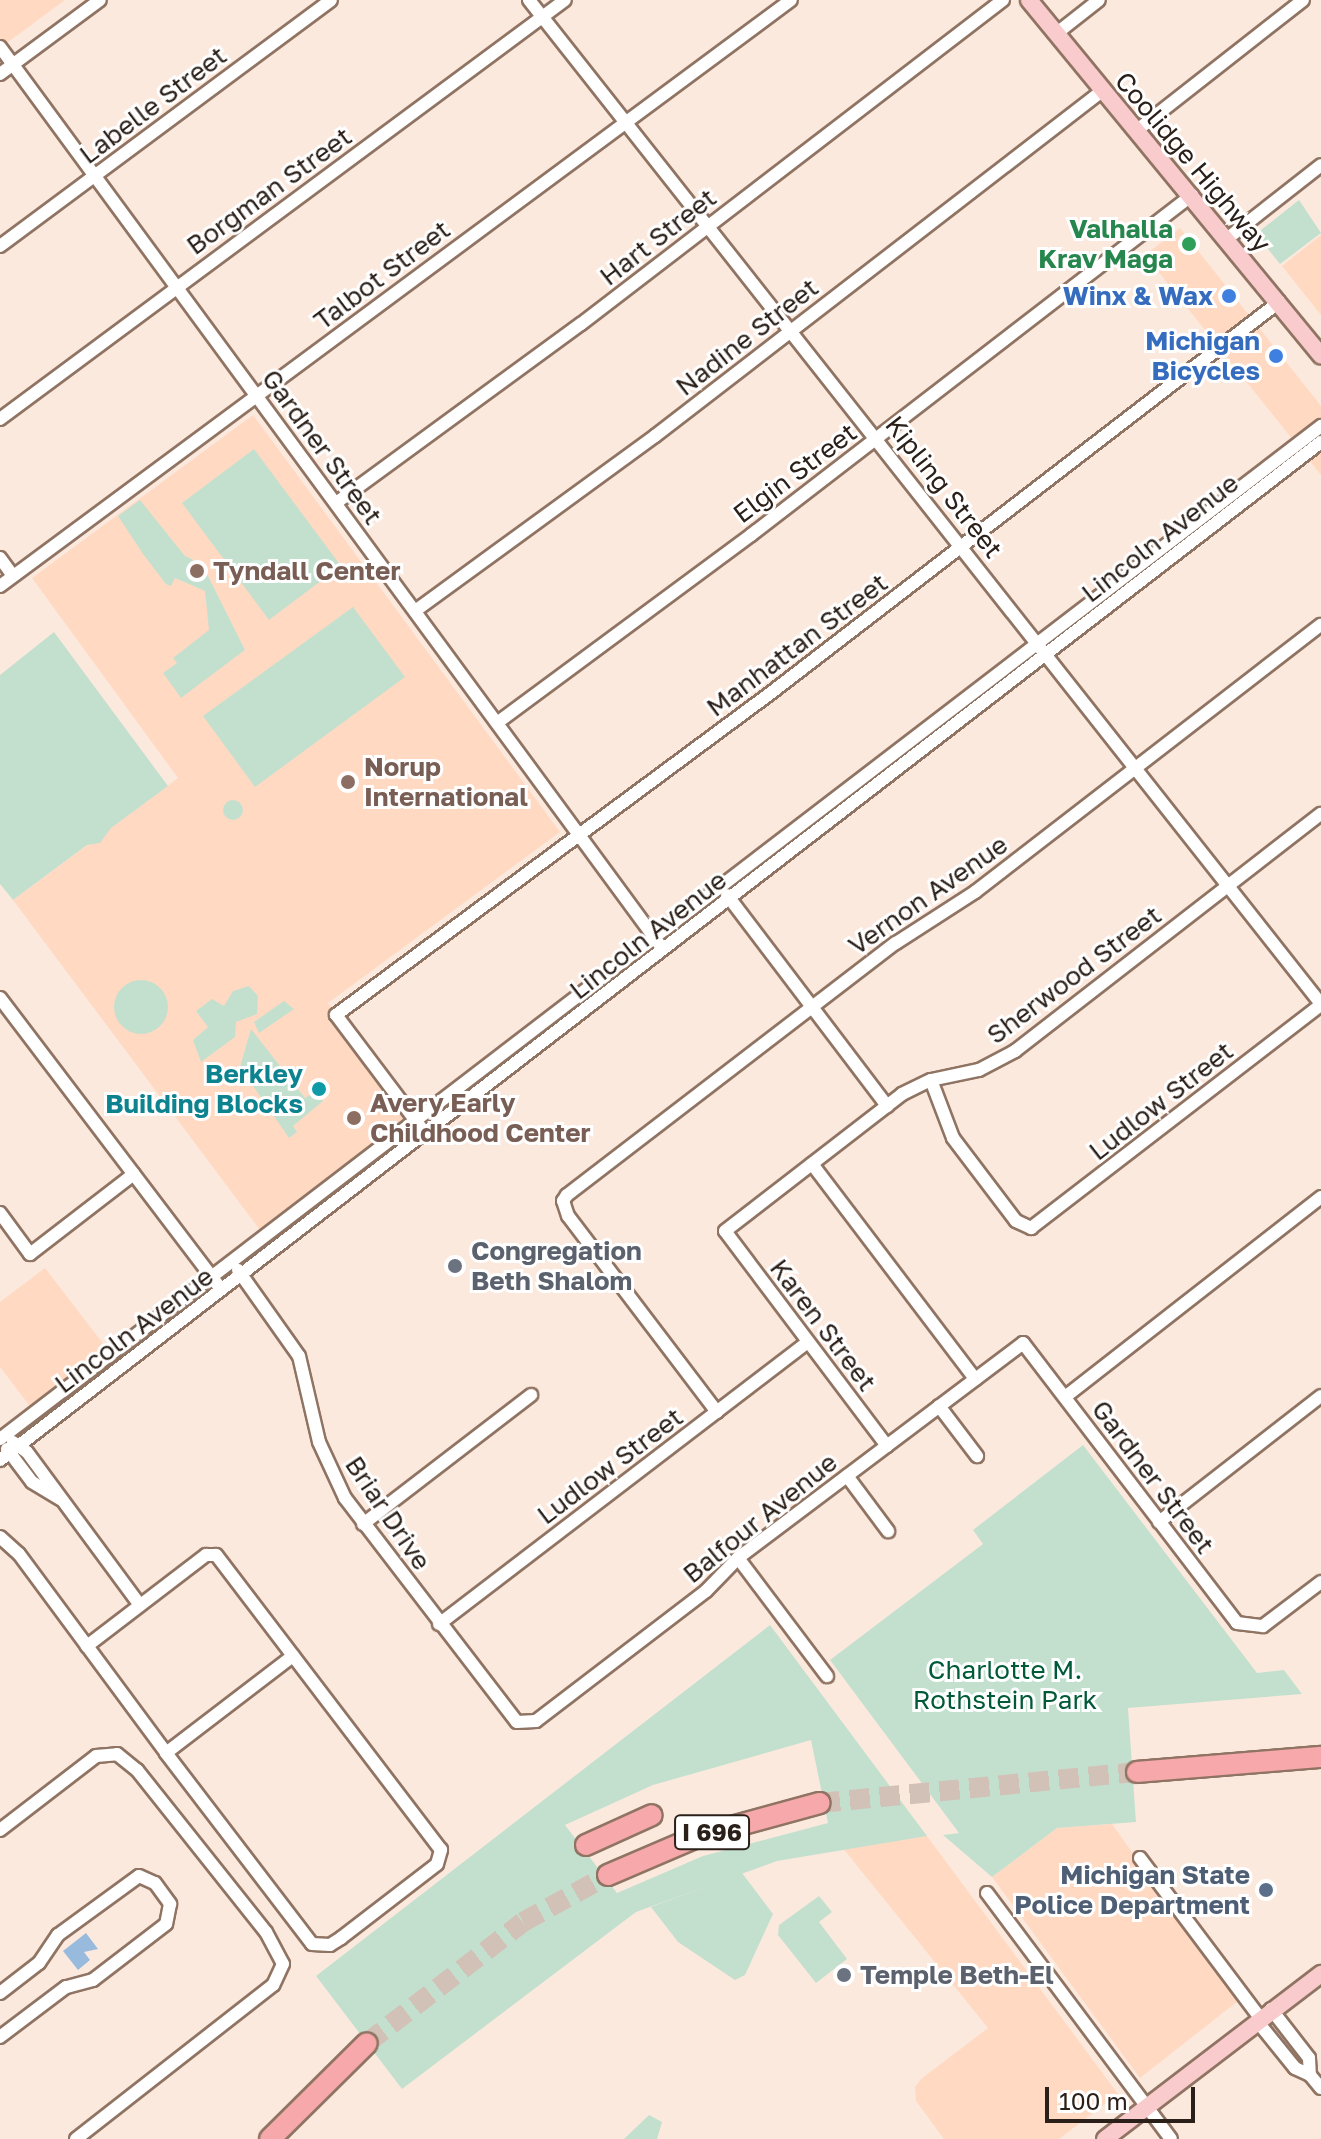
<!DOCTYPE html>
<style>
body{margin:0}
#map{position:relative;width:1321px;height:2139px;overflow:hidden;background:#fce9de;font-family:"Golos Text",sans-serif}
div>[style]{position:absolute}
.built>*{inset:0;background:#ffd9c2}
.green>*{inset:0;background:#c3e0cf}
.round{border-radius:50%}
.water>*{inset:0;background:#98bbdd}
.highway-tunnel>*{height:20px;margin-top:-10px;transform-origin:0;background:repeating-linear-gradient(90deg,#d2c1b7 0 20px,transparent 0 30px)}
.roads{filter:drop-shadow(2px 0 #907463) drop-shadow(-2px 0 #907463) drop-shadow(0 2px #907463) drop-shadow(0 -2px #907463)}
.minor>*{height:12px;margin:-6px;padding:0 6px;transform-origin:6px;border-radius:6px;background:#fff}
.major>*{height:16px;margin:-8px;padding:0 8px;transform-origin:8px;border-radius:8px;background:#facbcc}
.highway>*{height:20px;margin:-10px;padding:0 10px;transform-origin:10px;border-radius:10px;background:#f6a8aa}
.dots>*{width:22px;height:22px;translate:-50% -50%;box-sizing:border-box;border:4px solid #fff;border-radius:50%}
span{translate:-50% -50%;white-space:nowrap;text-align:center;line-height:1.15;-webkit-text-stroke:6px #fff;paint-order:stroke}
.shield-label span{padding:2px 6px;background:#fff;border:2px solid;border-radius:6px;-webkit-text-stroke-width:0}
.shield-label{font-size:24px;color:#2b2019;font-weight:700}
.street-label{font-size:26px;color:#2b2019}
.leisure-label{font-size:26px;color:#27864d;font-weight:700}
.right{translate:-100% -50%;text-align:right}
.shop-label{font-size:26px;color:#366cbe;font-weight:700}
.education-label{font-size:26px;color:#785e54;font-weight:700}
.left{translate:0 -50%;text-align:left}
.culture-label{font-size:26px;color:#0d838f;font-weight:700}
.worship-label{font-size:26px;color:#5b616d;font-weight:700}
.park-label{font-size:26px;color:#005a3a}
.service-label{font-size:26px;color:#4e5e75;font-weight:700}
.scale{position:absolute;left:1045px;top:2087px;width:150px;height:36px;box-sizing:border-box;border:4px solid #2b2019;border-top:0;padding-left:10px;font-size:24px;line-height:28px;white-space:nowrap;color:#2b2019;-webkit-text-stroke:6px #fff;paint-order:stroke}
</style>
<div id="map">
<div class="built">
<i style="clip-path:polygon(0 0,65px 0,0 48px)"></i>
<i style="clip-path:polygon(1180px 228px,1321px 406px,1321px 475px,1145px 255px)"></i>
<i style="clip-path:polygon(1321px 235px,1321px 315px,1282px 266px)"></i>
<i style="clip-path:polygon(253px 415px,560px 832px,328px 1003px,418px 1127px,269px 1242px,13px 900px,178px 778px,32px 578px)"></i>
<i style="clip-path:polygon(45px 1268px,108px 1350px,32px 1409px,0 1367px,0 1302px)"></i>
<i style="clip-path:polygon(1112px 1824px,1238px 2001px,1140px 2078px,992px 1877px,1057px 1828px)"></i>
<i style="clip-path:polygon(927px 1836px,1118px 2094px,1059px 2139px,944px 2139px,916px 2101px,915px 2087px,921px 2079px,988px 2028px,842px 1847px)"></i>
</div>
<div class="green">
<i style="clip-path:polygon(1299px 200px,1321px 233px,1280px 264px,1256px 234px)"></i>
<i style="clip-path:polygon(254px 449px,341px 566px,269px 620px,182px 503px)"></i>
<i style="clip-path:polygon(140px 500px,185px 556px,202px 564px,245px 650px,181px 698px,163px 673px,177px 663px,173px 658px,209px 630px,205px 591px,175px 578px,171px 586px,166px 584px,143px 554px,118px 516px)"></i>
<i style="clip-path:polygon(353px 607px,405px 677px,255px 787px,203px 716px)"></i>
<i style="clip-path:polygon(54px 632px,168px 786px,111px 828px,100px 843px,87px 845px,13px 900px,0 884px,0 675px)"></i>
<i class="round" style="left:223px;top:800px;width:20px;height:20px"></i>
<i class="round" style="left:114px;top:980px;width:54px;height:54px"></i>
<i style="clip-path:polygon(249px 986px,258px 996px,257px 1014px,236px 1022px,235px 1037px,201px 1062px,193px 1040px,208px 1027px,196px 1011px,212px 999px,224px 1006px,233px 991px)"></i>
<i style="clip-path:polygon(284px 1001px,294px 1009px,259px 1033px,254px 1022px)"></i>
<i style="clip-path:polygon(251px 1029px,305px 1098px,316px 1091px,323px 1101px,293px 1126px,297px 1132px,289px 1138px,240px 1067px)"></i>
<i style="clip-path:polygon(1083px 1445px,1257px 1673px,1284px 1670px,1302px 1694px,1128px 1708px,1136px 1822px,1057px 1828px,992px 1877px,943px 1835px,959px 1833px,830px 1660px,983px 1544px,973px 1530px)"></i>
<i style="clip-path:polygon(evenodd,770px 1625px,927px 1836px,777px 1861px,636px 1912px,402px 2089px,316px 1976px,770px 1625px,811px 1740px,828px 1823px,703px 1856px,617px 1893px,565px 1825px,653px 1785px,811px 1740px)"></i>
<i style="clip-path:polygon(742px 1873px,773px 1914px,745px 1975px,735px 1980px,678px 1942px,651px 1907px)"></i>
<i style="clip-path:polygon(819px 1896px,832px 1912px,819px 1922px,847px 1959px,816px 1983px,778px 1935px,779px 1925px)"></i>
<i style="clip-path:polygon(649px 2115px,662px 2122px,657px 2139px,624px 2139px)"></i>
</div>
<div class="water">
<i style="clip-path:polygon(86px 1933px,98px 1949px,84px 1952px,90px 1960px,78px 1970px,63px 1951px)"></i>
</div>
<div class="highway-tunnel">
<i style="left:820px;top:1803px;width:319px;rotate:-5.6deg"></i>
<i style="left:367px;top:2043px;width:197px;rotate:-37.8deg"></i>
<i style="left:523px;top:1922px;width:97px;rotate:-28.9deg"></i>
</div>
<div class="roads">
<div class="minor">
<i style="left:529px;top:0;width:1279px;rotate:51.73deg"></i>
<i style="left:1057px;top:33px;width:53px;rotate:-38.2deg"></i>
<i style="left:0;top:47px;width:1114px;rotate:53.69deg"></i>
<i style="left:0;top:74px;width:124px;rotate:-36.5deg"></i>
<i style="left:1136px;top:131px;width:212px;rotate:-38.1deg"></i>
<i style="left:1228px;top:238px;width:118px;rotate:-38.1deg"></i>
<i style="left:0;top:246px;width:412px;rotate:-36.6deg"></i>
<i style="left:0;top:419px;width:703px;rotate:-36.56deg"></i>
<i style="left:336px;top:503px;width:303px;rotate:-36.2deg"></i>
<i style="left:581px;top:324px;width:532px;rotate:-37.52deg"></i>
<i style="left:0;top:558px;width:22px;rotate:54deg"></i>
<i style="left:0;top:586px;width:984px;rotate:-36.53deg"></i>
<i style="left:415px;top:611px;width:297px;rotate:-36.1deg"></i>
<i style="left:655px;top:436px;width:565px;rotate:-37.66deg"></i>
<i style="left:497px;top:723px;width:316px;rotate:-36.5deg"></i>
<i style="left:751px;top:535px;width:557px;rotate:-37.63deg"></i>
<i style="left:727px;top:895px;width:265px;rotate:52.8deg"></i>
<i style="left:0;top:998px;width:360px;rotate:52.8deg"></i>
<i style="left:931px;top:1080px;width:62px;rotate:69.2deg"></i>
<i style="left:953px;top:1138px;width:104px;rotate:52.8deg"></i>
<i style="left:1016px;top:1221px;width:17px;rotate:25deg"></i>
<i style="left:1031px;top:1228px;width:366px;rotate:-37.6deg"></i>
<i style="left:422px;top:1129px;width:143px;rotate:-127deg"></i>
<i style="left:336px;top:1015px;width:543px;rotate:-36.53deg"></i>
<i style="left:772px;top:692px;width:640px;rotate:-37.57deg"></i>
<i style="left:812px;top:1164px;width:270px;rotate:52.8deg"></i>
<i style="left:0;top:1213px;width:51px;rotate:53.8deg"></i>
<i style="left:30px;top:1254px;width:131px;rotate:-37.6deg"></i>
<i style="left:238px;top:1270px;width:105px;rotate:54.7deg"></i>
<i style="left:299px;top:1356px;width:88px;rotate:76.9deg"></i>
<i style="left:319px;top:1442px;width:62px;rotate:65.1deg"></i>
<i style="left:345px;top:1498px;width:282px;rotate:52.5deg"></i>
<i style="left:517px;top:1722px;width:19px;rotate:-3deg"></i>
<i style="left:536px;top:1721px;width:214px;rotate:-37.4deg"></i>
<i style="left:706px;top:1591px;width:46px;rotate:-45.9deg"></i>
<i style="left:738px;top:1558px;width:357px;rotate:-37deg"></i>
<i style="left:1023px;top:1343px;width:352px;rotate:52.6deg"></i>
<i style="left:1237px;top:1623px;width:26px;rotate:7deg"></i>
<i style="left:1263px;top:1626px;width:73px;rotate:-37.2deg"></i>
<i style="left:1065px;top:1397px;width:325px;rotate:-38deg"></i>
<i style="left:939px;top:1406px;width:63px;rotate:52.8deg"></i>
<i style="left:717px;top:1412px;width:246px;rotate:-127.2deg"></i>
<i style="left:568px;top:1216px;width:16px;rotate:-108deg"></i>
<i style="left:563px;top:1201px;width:7px;rotate:-56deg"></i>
<i style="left:567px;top:1195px;width:414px;rotate:-37.5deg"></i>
<i style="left:896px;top:943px;width:94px;rotate:-32.8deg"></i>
<i style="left:975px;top:892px;width:437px;rotate:-37.7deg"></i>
<i style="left:0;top:1439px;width:1665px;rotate:-37.48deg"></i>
<i style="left:13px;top:1442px;width:17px;rotate:36deg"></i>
<i style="left:27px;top:1452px;width:190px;rotate:53.6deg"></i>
<i style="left:887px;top:1446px;width:269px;rotate:-127deg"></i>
<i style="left:725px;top:1231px;width:224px;rotate:-37.7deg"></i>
<i style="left:902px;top:1094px;width:32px;rotate:-26deg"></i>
<i style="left:931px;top:1080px;width:49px;rotate:-11.8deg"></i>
<i style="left:979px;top:1070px;width:41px;rotate:-27.8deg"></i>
<i style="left:1015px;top:1051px;width:387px;rotate:-37.8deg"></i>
<i style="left:7px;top:1449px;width:41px;rotate:52.9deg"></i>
<i style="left:32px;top:1482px;width:33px;rotate:31deg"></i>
<i style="left:0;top:1460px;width:1668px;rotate:-37.62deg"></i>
<i style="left:847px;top:1476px;width:69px;rotate:53.3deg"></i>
<i style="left:1159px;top:1522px;width:205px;rotate:-37.9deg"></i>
<i style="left:363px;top:1524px;width:212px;rotate:-37.5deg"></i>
<i style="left:0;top:1537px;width:25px;rotate:42deg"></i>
<i style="left:19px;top:1554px;width:247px;rotate:53.5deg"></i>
<i style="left:166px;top:1753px;width:240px;rotate:52.6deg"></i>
<i style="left:312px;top:1944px;width:18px;rotate:3deg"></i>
<i style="left:330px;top:1945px;width:13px;rotate:-32deg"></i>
<i style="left:341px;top:1938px;width:121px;rotate:-37.6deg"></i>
<i style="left:437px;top:1864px;width:15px;rotate:-74deg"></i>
<i style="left:441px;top:1850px;width:371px;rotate:-127.3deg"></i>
<i style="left:216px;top:1555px;width:10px;rotate:180deg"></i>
<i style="left:206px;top:1555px;width:150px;rotate:142.6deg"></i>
<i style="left:738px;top:1558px;width:148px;rotate:53deg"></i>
<i style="left:439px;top:1624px;width:464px;rotate:-37.4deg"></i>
<i style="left:166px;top:1753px;width:160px;rotate:-37.4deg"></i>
<i style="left:0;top:1830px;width:121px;rotate:-37.6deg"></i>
<i style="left:96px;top:1756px;width:21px;rotate:-5deg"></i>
<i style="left:117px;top:1754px;width:26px;rotate:39deg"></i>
<i style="left:137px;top:1770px;width:207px;rotate:51.5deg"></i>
<i style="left:266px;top:1932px;width:36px;rotate:62deg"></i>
<i style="left:283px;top:1964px;width:23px;rotate:115deg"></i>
<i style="left:273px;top:1985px;width:250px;rotate:142deg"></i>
<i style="left:1140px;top:1858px;width:200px;rotate:53.1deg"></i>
<i style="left:987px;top:1893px;width:307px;rotate:53.2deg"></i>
<i style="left:0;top:1993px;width:49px;rotate:-37.6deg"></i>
<i style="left:39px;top:1963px;width:34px;rotate:-56deg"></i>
<i style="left:58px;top:1935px;width:100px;rotate:-36.1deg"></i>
<i style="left:139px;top:1876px;width:17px;rotate:24deg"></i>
<i style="left:155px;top:1883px;width:26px;rotate:54deg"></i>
<i style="left:170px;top:1904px;width:20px;rotate:101deg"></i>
<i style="left:166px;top:1924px;width:92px;rotate:142.5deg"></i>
<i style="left:93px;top:1980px;width:28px;rotate:165deg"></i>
<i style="left:66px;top:1987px;width:83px;rotate:142.9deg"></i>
<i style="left:1271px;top:2009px;width:62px;rotate:52.2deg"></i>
<i style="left:1309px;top:2058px;width:17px;rotate:87deg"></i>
<i style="left:1257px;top:2021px;width:60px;rotate:51deg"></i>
<i style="left:1295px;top:2068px;width:17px;rotate:25deg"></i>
<i style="left:1310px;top:2075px;width:17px;rotate:50deg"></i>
</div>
<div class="major">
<i style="left:1029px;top:0;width:460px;rotate:50.6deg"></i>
<i style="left:1105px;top:2139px;width:272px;rotate:-37.4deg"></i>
</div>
<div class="highway">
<i style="left:1137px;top:1772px;width:185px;rotate:-4.7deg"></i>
<i style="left:586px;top:1845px;width:72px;rotate:-24.4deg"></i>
<i style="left:608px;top:1875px;width:99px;rotate:-23.2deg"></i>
<i style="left:699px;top:1836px;width:125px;rotate:-15.3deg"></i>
<i style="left:270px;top:2139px;width:136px;rotate:-44.7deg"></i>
</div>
</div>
<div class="dots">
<i style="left:1189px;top:244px;background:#2e9e5b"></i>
<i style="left:1229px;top:296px;background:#3f7fe0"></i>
<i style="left:1276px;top:356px;background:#3f7fe0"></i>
<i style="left:197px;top:571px;background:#8d6e63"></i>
<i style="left:348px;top:782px;background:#8d6e63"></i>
<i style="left:319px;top:1089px;background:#0f9aa8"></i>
<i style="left:354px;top:1118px;background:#8d6e63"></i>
<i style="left:455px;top:1266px;background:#6b7280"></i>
<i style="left:1266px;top:1890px;background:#5c6f8a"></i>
<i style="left:844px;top:1975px;background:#6b7280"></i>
</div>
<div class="shield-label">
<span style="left:712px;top:1832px">I 696</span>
</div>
<div class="street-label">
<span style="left:153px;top:105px;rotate:-37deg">Labelle Street</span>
<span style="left:1193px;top:162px;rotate:50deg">Coolidge Highway</span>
<span style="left:269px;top:191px;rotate:-36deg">Borgman Street</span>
<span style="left:658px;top:237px;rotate:-38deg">Hart Street</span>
<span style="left:382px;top:275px;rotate:-37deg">Talbot Street</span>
<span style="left:747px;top:337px;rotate:-38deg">Nadine Street</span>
<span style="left:322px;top:447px;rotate:54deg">Gardner Street</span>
<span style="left:795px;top:473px;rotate:-37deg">Elgin Street</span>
<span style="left:944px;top:487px;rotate:52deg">Kipling Street</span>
<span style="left:1160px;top:538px;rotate:-38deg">Lincoln Avenue</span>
<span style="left:797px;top:645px;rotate:-37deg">Manhattan Street</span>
<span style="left:928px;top:895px;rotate:-35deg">Vernon Avenue</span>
<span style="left:648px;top:935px;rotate:-38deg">Lincoln Avenue</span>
<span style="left:1074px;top:975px;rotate:-37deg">Sherwood Street</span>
<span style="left:1161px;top:1101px;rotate:-38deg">Ludlow Street</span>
<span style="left:823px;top:1325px;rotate:53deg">Karen Street</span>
<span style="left:134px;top:1330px;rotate:-37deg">Lincoln Avenue</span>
<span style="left:610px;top:1466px;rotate:-37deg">Ludlow Street</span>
<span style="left:1153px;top:1477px;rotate:53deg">Gardner Street</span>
<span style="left:388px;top:1513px;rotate:56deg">Briar Drive</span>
<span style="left:760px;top:1518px;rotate:-39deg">Balfour Avenue</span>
</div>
<div class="leisure-label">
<span class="right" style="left:1173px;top:244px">Valhalla<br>Krav Maga</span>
</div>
<div class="shop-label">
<span class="right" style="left:1213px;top:296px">Winx &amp; Wax</span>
<span class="right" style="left:1260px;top:356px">Michigan<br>Bicycles</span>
</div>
<div class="education-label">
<span class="left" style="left:213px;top:571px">Tyndall Center</span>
<span class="left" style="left:364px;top:782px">Norup<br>International</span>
<span class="left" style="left:370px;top:1118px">Avery Early<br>Childhood Center</span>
</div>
<div class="culture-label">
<span class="right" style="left:303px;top:1089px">Berkley<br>Building Blocks</span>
</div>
<div class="worship-label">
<span class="left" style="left:471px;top:1266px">Congregation<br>Beth Shalom</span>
<span class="left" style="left:860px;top:1975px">Temple Beth-El</span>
</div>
<div class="park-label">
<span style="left:1005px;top:1685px">Charlotte M.<br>Rothstein Park</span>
</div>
<div class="service-label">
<span class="right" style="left:1250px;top:1890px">Michigan State<br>Police Department</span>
</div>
<div class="scale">100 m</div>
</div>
